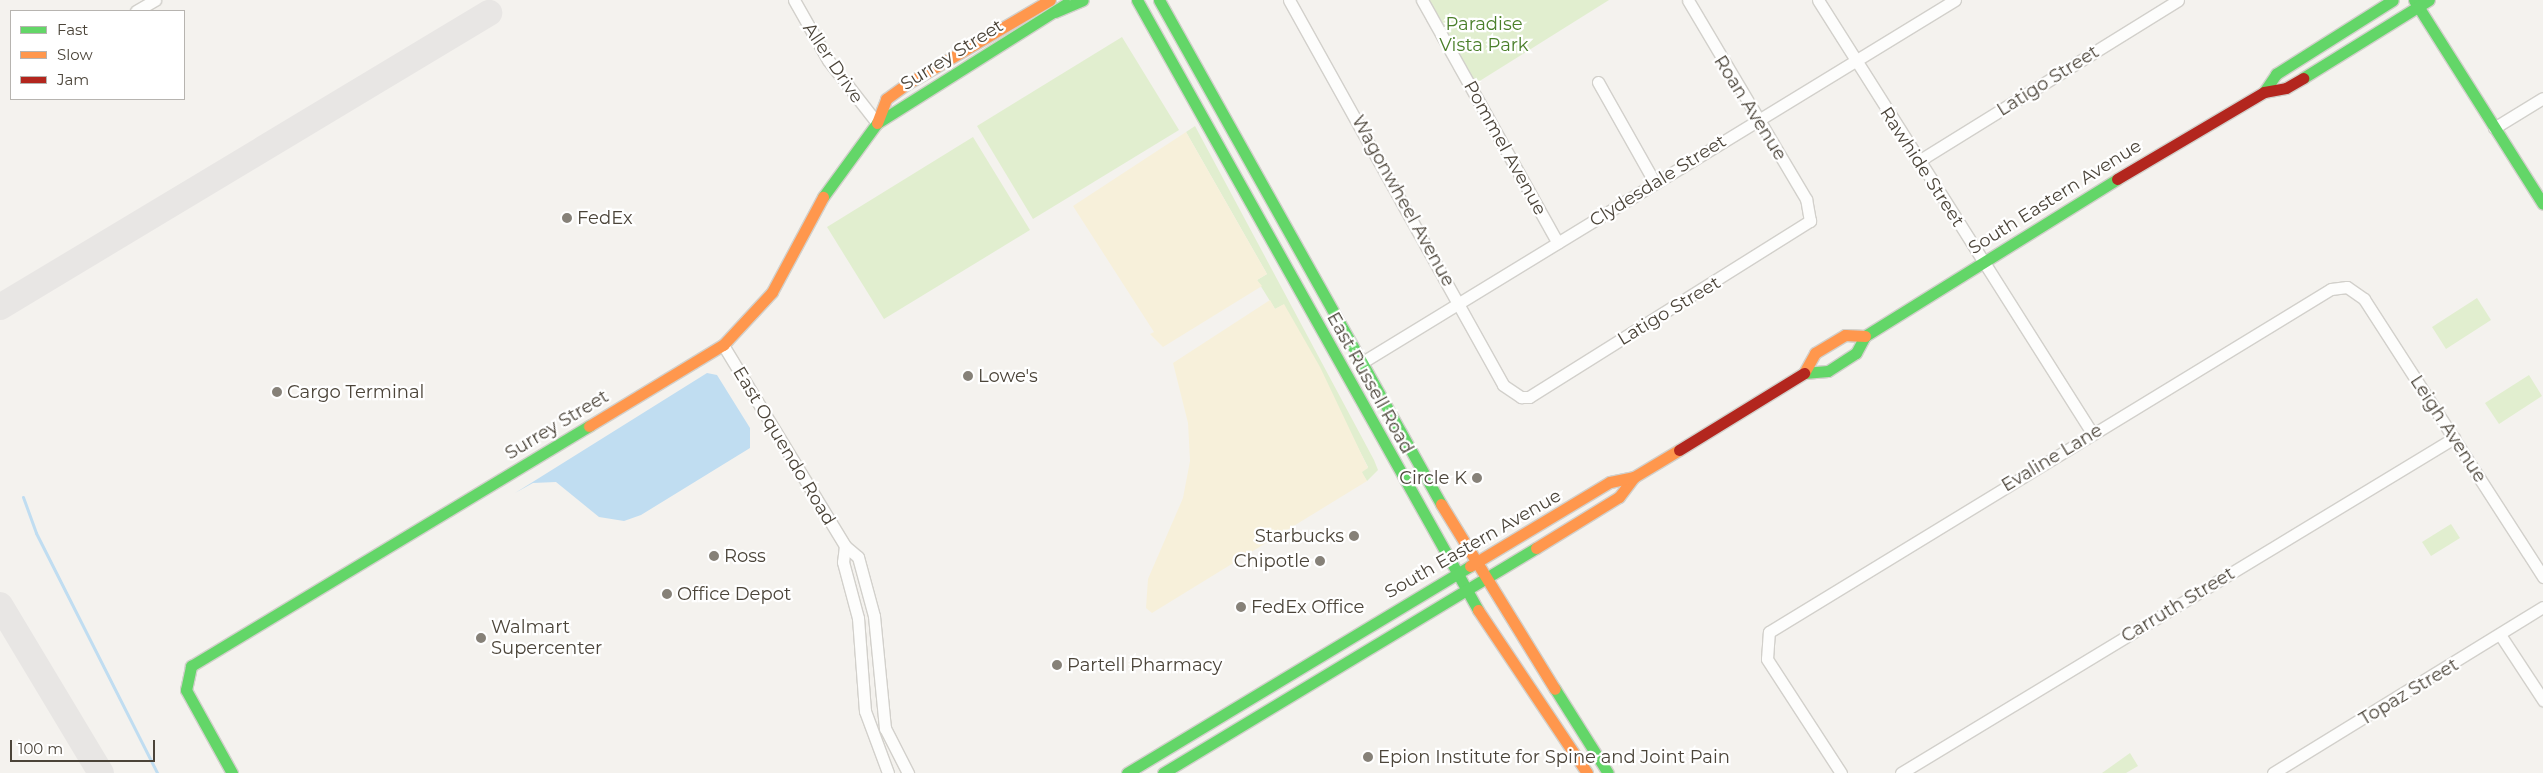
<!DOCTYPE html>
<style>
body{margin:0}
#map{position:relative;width:2543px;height:773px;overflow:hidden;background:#f4f2ee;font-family:Montserrat,sans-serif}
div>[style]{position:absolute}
.green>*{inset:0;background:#e1eecf}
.sand>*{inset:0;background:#f7f0da}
.water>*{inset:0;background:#c0ddf1}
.stream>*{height:3px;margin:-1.5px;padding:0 1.5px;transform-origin:1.5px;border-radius:1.5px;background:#c0ddf1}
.taxiway>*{height:26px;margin:-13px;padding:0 13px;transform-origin:13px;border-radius:13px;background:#e8e6e4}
.roads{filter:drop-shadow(1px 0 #d2d0cb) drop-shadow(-1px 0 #d2d0cb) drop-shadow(0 1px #d2d0cb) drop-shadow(0 -1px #d2d0cb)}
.street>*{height:11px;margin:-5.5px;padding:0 5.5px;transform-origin:5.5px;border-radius:5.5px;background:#fdfdfc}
.fast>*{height:11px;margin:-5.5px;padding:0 5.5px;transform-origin:5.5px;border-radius:5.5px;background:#63d668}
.slow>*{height:11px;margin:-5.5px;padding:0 5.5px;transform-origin:5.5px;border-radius:5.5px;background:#ff974d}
.jam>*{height:11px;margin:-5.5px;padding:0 5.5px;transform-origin:5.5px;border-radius:5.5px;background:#b3261e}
.dots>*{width:14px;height:14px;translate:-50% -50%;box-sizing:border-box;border:2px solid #fff;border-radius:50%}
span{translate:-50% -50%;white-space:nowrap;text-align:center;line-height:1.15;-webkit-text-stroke:4.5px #fff;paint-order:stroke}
.park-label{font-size:18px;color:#4a7f2a}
.street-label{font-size:18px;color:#4b4439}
.poi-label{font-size:18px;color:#4b4439}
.left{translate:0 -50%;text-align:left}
.right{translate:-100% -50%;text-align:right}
.legend{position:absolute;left:10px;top:10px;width:175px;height:90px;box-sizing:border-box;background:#fff;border:1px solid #b7b4b0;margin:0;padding:6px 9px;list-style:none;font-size:15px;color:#4b4439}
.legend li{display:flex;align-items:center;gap:10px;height:25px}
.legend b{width:25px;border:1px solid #b7b4b0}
.scale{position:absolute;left:10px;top:740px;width:145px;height:22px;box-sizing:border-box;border:2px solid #4b4439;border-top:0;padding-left:6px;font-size:15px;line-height:18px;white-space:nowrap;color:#4b4439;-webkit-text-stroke:4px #fff;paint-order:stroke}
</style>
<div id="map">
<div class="green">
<i style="clip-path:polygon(1422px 0,1609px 0,1470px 87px)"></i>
<i style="clip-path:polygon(1122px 37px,1179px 130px,1033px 219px,977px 126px)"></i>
<i style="clip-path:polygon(1195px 126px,1374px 460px,1378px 470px,1367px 481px,1361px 472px,1368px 467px,1283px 305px,1275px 309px,1257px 280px,1267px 274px,1186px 132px)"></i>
<i style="clip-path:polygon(973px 137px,1030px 230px,884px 319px,827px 227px)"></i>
<i style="clip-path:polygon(2477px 298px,2491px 320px,2446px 349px,2432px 327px)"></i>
<i style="clip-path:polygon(2529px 375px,2542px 396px,2499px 424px,2485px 403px)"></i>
<i style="clip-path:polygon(2451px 524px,2460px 538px,2431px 556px,2422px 542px)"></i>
<i style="clip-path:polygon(2130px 753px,2138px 766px,2126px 773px,2102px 773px)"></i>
</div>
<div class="sand">
<i style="clip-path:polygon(1186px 132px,1267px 274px,1257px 280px,1262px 286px,1163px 347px,1150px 334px,1154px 332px,1073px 206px)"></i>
<i style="clip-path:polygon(1270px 300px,1275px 309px,1284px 304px,1320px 367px,1368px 468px,1362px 472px,1367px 481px,1152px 613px,1146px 608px,1148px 579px,1183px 498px,1190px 461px,1188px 423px,1173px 363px)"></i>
</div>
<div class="water">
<i style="clip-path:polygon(707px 373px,717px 375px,750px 428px,750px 448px,641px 515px,624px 521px,599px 517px,556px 482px,533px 483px,515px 493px)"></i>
</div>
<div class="stream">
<i style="left:23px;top:497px;width:38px;rotate:70deg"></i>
<i style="left:36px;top:533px;width:269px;rotate:63.2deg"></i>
</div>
<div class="taxiway">
<i style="left:0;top:307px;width:571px;rotate:-31.02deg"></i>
<i style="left:0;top:605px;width:196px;rotate:59deg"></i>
</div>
<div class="roads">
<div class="street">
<i style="left:794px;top:0;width:69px;rotate:60.5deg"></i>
<i style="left:828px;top:60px;width:80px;rotate:52.1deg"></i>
<i style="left:1289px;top:0;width:440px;rotate:60.9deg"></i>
<i style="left:1503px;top:385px;width:22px;rotate:34deg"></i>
<i style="left:1521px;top:397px;width:8px"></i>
<i style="left:1529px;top:397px;width:332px;rotate:-32.1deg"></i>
<i style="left:1810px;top:221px;width:22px;rotate:-100deg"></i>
<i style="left:1806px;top:199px;width:231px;rotate:-120.7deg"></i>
<i style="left:1422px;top:0;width:278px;rotate:60.8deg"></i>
<i style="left:1818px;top:0;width:512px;rotate:57.67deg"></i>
<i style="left:136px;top:11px;width:22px;rotate:-30deg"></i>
<i style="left:1598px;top:82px;width:116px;rotate:60.6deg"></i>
<i style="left:2494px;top:128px;width:57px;rotate:-31.5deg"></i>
<i style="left:1917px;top:162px;width:307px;rotate:-31.8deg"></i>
<i style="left:723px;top:345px;width:235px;rotate:58.7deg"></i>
<i style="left:845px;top:546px;width:17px;rotate:40deg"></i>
<i style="left:858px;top:557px;width:61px;rotate:74.8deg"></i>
<i style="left:874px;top:616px;width:113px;rotate:84.4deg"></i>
<i style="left:885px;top:728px;width:51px;rotate:62.9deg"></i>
<i style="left:1361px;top:363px;width:696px;rotate:-31.43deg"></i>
<i style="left:845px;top:546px;width:16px;rotate:97deg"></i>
<i style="left:843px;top:562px;width:58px;rotate:75deg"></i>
<i style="left:858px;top:618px;width:93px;rotate:85.7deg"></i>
<i style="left:865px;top:711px;width:66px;rotate:69.6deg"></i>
<i style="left:2501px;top:636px;width:77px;rotate:56.7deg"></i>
<i style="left:1841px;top:773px;width:136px;rotate:-123deg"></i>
<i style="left:1767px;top:659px;width:27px;rotate:-86deg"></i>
<i style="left:1769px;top:632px;width:658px;rotate:-31.4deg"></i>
<i style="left:2331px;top:289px;width:16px;rotate:-7deg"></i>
<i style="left:2347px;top:287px;width:21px;rotate:35deg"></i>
<i style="left:2364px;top:299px;width:331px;rotate:57.2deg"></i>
<i style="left:1901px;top:773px;width:647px;rotate:-31.21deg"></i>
<i style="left:2273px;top:773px;width:317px;rotate:-31.6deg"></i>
</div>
<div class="fast">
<i style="left:1137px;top:0;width:699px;rotate:60.79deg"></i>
<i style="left:1159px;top:0;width:578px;rotate:60.77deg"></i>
<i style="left:2414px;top:0;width:241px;rotate:57.7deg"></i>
<i style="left:1055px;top:12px;width:30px;rotate:-23deg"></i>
<i style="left:2303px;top:78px;width:148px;rotate:-31.8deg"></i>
<i style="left:2264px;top:92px;width:22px;rotate:-56deg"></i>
<i style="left:2276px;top:74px;width:138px;rotate:-32.3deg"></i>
<i style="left:823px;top:197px;width:92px;rotate:-53.9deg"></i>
<i style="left:877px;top:123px;width:223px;rotate:-32.2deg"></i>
<i style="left:1804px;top:373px;width:24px;rotate:-5deg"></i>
<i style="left:1828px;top:371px;width:33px;rotate:-33deg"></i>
<i style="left:1856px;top:353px;width:19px;rotate:-62deg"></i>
<i style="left:1865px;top:336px;width:297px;rotate:-31.9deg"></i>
<i style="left:1555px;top:689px;width:99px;rotate:57.8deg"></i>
<i style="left:232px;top:773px;width:95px;rotate:-119deg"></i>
<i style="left:186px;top:690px;width:25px;rotate:-78deg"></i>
<i style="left:191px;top:666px;width:465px;rotate:-31.1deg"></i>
<i style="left:1127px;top:773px;width:401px;rotate:-31.1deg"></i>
<i style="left:1163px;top:773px;width:436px;rotate:-31.1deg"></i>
</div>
<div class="slow">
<i style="left:877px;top:123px;width:26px;rotate:-69deg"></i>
<i style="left:886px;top:99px;width:24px;rotate:-36deg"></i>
<i style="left:905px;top:85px;width:168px;rotate:-30.4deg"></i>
<i style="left:1804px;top:373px;width:23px;rotate:-61deg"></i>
<i style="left:1815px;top:353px;width:35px;rotate:-31deg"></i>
<i style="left:1845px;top:335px;width:20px;rotate:3deg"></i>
<i style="left:589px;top:426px;width:157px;rotate:-31.2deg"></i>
<i style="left:723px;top:345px;width:72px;rotate:-47.2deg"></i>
<i style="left:772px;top:292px;width:108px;rotate:-61.8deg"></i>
<i style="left:1441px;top:504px;width:217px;rotate:58.4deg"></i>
<i style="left:1536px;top:548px;width:97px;rotate:-31.6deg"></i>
<i style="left:1619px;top:497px;width:25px;rotate:-53deg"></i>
<i style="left:1634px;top:477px;width:52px;rotate:-31deg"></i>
<i style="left:1470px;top:566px;width:163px;rotate:-31deg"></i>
<i style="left:1610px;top:482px;width:25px;rotate:-12deg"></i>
<i style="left:1478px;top:610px;width:196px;rotate:56.2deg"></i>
</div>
<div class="jam">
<i style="left:2117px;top:179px;width:171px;rotate:-30.6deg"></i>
<i style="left:2264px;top:92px;width:22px;rotate:-10deg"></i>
<i style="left:2286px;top:88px;width:20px;rotate:-30deg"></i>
<i style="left:1679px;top:450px;width:147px;rotate:-31.6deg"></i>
</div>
</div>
<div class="dots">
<i style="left:567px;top:218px;background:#868178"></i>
<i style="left:968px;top:376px;background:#868178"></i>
<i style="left:277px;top:392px;background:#868178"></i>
<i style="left:1477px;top:478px;background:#868178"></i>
<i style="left:1354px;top:536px;background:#868178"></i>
<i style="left:714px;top:556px;background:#868178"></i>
<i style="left:1320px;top:561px;background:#868178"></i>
<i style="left:667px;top:594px;background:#868178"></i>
<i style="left:1241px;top:607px;background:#868178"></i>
<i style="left:481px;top:638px;background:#868178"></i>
<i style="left:1057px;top:665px;background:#868178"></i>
<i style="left:1368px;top:757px;background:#868178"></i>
</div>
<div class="park-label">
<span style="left:1484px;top:35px">Paradise<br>Vista Park</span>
</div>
<div class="street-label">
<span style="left:952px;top:55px;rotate:-32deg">Surrey Street</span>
<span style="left:833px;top:63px;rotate:56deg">Aller Drive</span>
<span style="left:2048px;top:81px;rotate:-32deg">Latigo Street</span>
<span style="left:1750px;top:108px;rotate:58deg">Roan Avenue</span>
<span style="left:1505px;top:148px;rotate:61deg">Pommel Avenue</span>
<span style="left:1922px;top:167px;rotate:57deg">Rawhide Street</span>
<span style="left:1658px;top:181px;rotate:-32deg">Clydesdale Street</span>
<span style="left:2055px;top:197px;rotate:-32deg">South Eastern Avenue</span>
<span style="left:1403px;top:201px;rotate:61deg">Wagonwheel Avenue</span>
<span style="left:1669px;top:311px;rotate:-31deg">Latigo Street</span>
<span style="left:1370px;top:383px;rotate:61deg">East Russell Road</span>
<span style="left:557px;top:425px;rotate:-31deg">Surrey Street</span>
<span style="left:2448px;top:429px;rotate:57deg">Leigh Avenue</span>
<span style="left:784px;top:446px;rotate:59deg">East Oquendo Road</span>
<span style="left:2052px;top:458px;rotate:-31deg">Evaline Lane</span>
<span style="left:1473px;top:544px;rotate:-30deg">South Eastern Avenue</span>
<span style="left:2178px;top:605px;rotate:-31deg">Carruth Street</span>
<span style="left:2409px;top:692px;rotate:-31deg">Topaz Street</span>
</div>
<div class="poi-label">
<span class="left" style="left:577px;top:218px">FedEx</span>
<span class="left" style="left:978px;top:376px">Lowe's</span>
<span class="left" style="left:287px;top:392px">Cargo Terminal</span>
<span class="right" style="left:1467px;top:478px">Circle K</span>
<span class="right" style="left:1344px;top:536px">Starbucks</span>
<span class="left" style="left:724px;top:556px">Ross</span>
<span class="right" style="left:1310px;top:561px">Chipotle</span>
<span class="left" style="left:677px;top:594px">Office Depot</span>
<span class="left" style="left:1251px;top:607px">FedEx Office</span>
<span class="left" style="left:491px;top:638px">Walmart<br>Supercenter</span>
<span class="left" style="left:1067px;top:665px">Partell Pharmacy</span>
<span class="left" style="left:1378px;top:757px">Epion Institute for Spine and Joint Pain</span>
</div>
<ul class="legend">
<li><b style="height:6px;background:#63d668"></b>Fast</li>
<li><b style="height:6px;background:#ff974d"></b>Slow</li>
<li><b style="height:6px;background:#b3261e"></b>Jam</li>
</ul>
<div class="scale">100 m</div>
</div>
